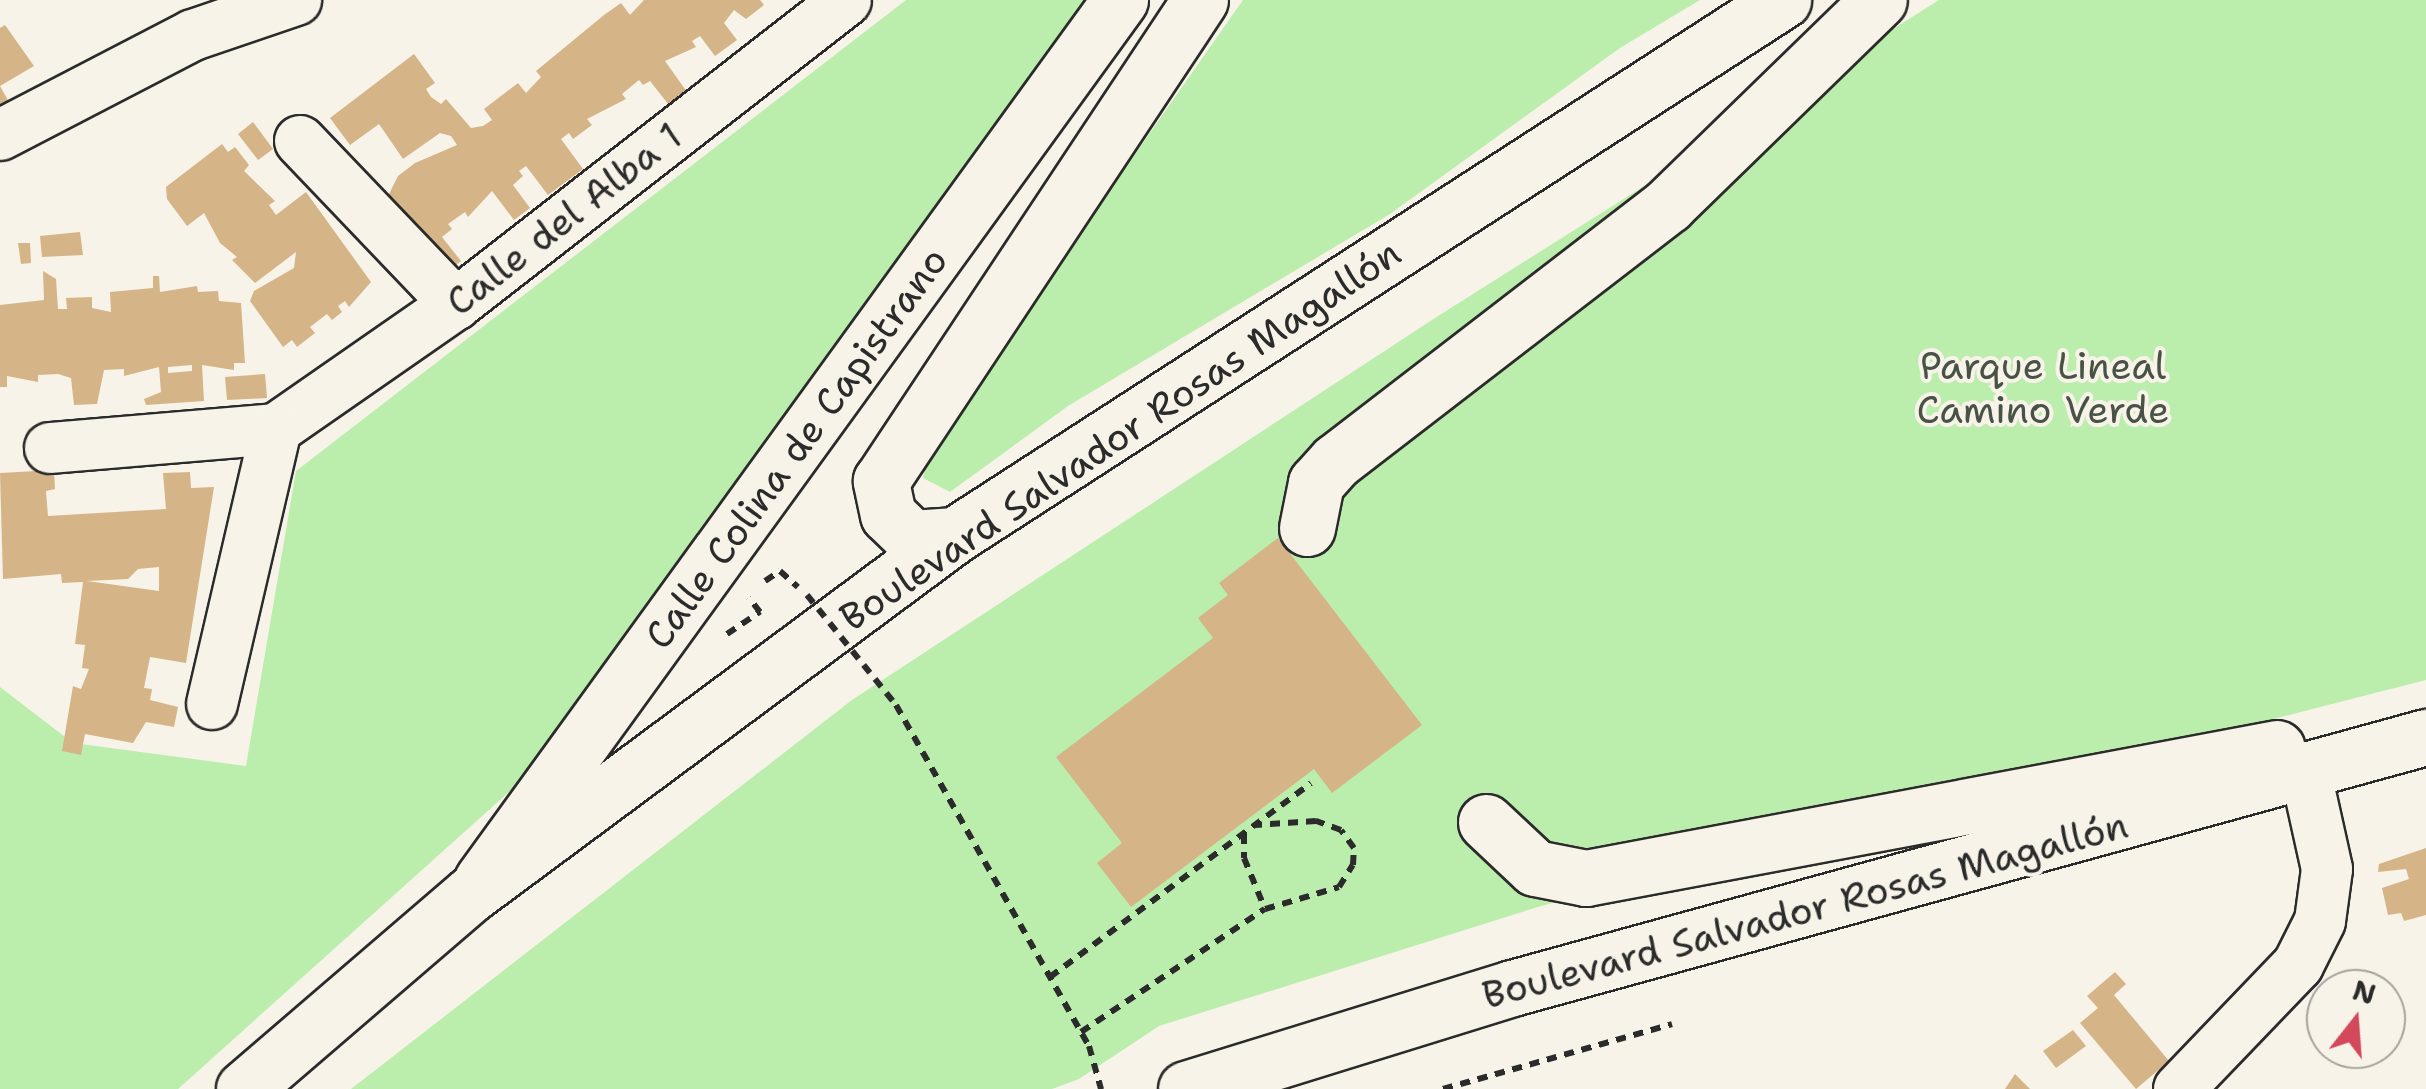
<!DOCTYPE html>
<meta charset="utf-8">
<style>
body{margin:0}
#map{position:relative;width:2426px;height:1089px;overflow:hidden;background:#f7f3e8;font-family:"Shantell Sans",sans-serif}
div>[style]{position:absolute}
.green>*{inset:0;background:#bbedad}
.building>*{inset:0;background:#d5b488}
.path>*{height:6px;margin-top:-3px;transform-origin:0;background:repeating-linear-gradient(90deg,#2b2b2b 0 10px,transparent 0 18px)}
.roads{filter:drop-shadow(2px 0 #2b2b2b) drop-shadow(-2px 0 #2b2b2b) drop-shadow(0 2px #2b2b2b) drop-shadow(0 -2px #2b2b2b)}
.minor>*{height:50px;margin:-25px;padding:0 25px;transform-origin:25px;border-radius:25px;background:#f7f3e8}
.secondary>*{height:55px;margin:-27.5px;padding:0 27.5px;transform-origin:27.5px;border-radius:27.5px;background:#f7f3e8}
.trunk>*{height:55px;margin:-27.5px;padding:0 27.5px;transform-origin:27.5px;border-radius:27.5px;background:#f7f3e8}
.path-bridge>*{height:6px;margin-top:-3px;transform-origin:0;background:repeating-linear-gradient(90deg,#2b2b2b 0 10px,transparent 0 18px)}
span{translate:-50% -50%;white-space:nowrap;text-align:center;line-height:1.15;-webkit-text-stroke:8px #f7f3e8;paint-order:stroke}
.street-label{font-size:38px;color:#2b2b2b}
.park-label{font-size:38px;color:#485245}
.north{position:absolute;left:2306px;top:969px;width:100px;height:100px;box-sizing:border-box;background:#f7f3e8;border:2px solid #a5a39c;border-radius:50%;rotate:17deg;font-size:28px;font-weight:700;line-height:40px;text-align:center;color:#2b2b2b}
.north::after{content:'';display:block;margin:auto;width:35px;height:45px;background:#d1495b;clip-path:polygon(50% 0,100% 100%,50% 72%,0 100%)}
</style>
<div id="map">
<div class="green">
<i style="clip-path:polygon(906px 0,1092px 0,570px 737px,178px 1089px,0 1089px,0 687px,73px 743px,246px 766px,296px 471px)"></i>
<i style="clip-path:polygon(1243px 0,1700px 0,1620px 48px,1390px 214px,1068px 406px,950px 492px,923px 478px,930px 447px)"></i>
<i style="clip-path:polygon(1939px 0,2426px 0,2426px 680px,1541px 906px,1159px 1026px,1079px 1079px,1052px 1089px,351px 1089px,852px 700px,1435px 318px)"></i>
</div>
<div class="building">
<i style="clip-path:polygon(644px 0,760px 0,764px 5px,746px 19px,734px 10px,724px 23px,737px 40px,715px 56px,700px 36px,692px 41px,696px 47px,665px 61px,687px 92px,669px 105px,650px 81px,643px 85px,639px 80px,622px 94px,626px 99px,587px 119px,592px 125px,573px 139px,569px 133px,561px 139px,583px 169px,548px 195px,526px 166px,519px 171px,523px 176px,513px 185px,530px 208px,514px 220px,492px 191px,468px 217px,465px 212px,448px 224px,452px 229px,442px 237px,461px 261px,445px 274px,387px 198px,398px 176px,415px 163px,457px 145px,451px 136px,440px 133px,403px 159px,379px 124px,350px 145px,330px 118px,414px 54px,435px 83px,426px 89px,431px 97px,441px 104px,446px 99px,471px 128px,483px 126px,492px 120px,484px 109px,518px 83px,526px 93px,541px 77px,536px 71px,604px 15px,621px 3px,630px 15px)"></i>
<i style="clip-path:polygon(5px 25px,34px 66px,0 86px,9px 102px,0 107px,0 28px)"></i>
<i style="clip-path:polygon(253px 122px,273px 149px,258px 160px,238px 134px)"></i>
<i style="clip-path:polygon(222px 144px,228px 152px,235px 147px,249px 165px,244px 171px,275px 201px,269px 205px,276px 215px,306px 192px,371px 282px,349px 307px,345px 301px,338px 306px,342px 312px,332px 320px,327px 314px,310px 327px,315px 333px,297px 347px,292px 340px,283px 347px,250px 301px,254px 291px,294px 268px,296px 252px,255px 283px,232px 260px,237px 257px,220px 243px,204px 213px,187px 226px,167px 199px,166px 187px)"></i>
<i style="clip-path:polygon(80px 232px,83px 255px,42px 257px,40px 236px)"></i>
<i style="clip-path:polygon(18px 243px,30px 243px,31px 263px,21px 264px)"></i>
<i style="clip-path:polygon(evenodd,43px 271px,56px 279px,58px 309px,67px 309px,66px 298px,92px 297px,92px 308px,111px 312px,110px 292px,153px 288px,153px 276px,159px 276px,160px 292px,197px 286px,198px 292px,218px 291px,219px 301px,241px 303px,245px 363px,234px 363px,234px 370px,202px 365px,204px 401px,146px 405px,144px 399px,161px 392px,159px 367px,124px 376px,124px 369px,104px 370px,97px 404px,74px 405px,71px 378px,58px 374px,38px 375px,38px 382px,7px 376px,7px 387px,0 387px,0 305px,44px 300px,43px 271px,192px 365px,192px 371px,168px 373px,168px 367px,192px 365px)"></i>
<i style="clip-path:polygon(265px 374px,267px 398px,227px 400px,225px 377px)"></i>
<i style="clip-path:polygon(evenodd,54px 470px,55px 489px,46px 491px,48px 516px,166px 509px,163px 473px,190px 472px,191px 488px,214px 487px,186px 663px,150px 657px,144px 688px,152px 689px,150px 700px,178px 707px,174px 727px,146px 722px,133px 743px,85px 734px,81px 755px,62px 751px,73px 686px,81px 689px,89px 669px,82px 668px,85px 645px,75px 644px,83px 582px,62px 583px,61px 574px,3px 579px,0 473px,54px 470px,159px 567px,159px 591px,87px 581px,128px 579px,138px 569px,159px 567px)"></i>
<i style="clip-path:polygon(1278px 538px,1422px 725px,1332px 793px,1314px 769px,1131px 907px,1097px 863px,1122px 843px,1056px 757px,1213px 638px,1198px 618px,1228px 595px,1219px 583px)"></i>
<i style="clip-path:polygon(2426px 848px,2426px 915px,2404px 921px,2401px 913px,2388px 915px,2382px 888px,2409px 879px,2406px 869px,2378px 872px,2379px 864px)"></i>
<i style="clip-path:polygon(2115px 972px,2126px 984px,2114px 995px,2169px 1061px,2136px 1089px,2080px 1023px,2098px 1008px,2087px 996px)"></i>
<i style="clip-path:polygon(2073px 1030px,2086px 1046px,2056px 1068px,2043px 1051px)"></i>
<i style="clip-path:polygon(2015px 1074px,2030px 1089px,2005px 1089px)"></i>
</div>
<div class="path">
<i style="left:765px;top:581px;width:18px;rotate:-34deg"></i>
<i style="left:780px;top:571px;width:24px;rotate:42deg"></i>
<i style="left:727px;top:634px;width:40px;rotate:-34deg"></i>
<i style="left:760px;top:612px;width:18px;rotate:-128deg"></i>
<i style="left:896px;top:705px;width:392px;rotate:60.5deg"></i>
<i style="left:1089px;top:1046px;width:45px;rotate:74.4deg"></i>
<i style="left:1244px;top:834px;width:24px;rotate:90deg"></i>
<i style="left:1244px;top:858px;width:55px;rotate:67.6deg"></i>
<i style="left:1050px;top:977px;width:325px;rotate:-36.6deg"></i>
<i style="left:1081px;top:1032px;width:221px;rotate:-33.8deg"></i>
<i style="left:1265px;top:909px;width:77px;rotate:-16.6deg"></i>
<i style="left:1339px;top:887px;width:26px;rotate:-58deg"></i>
<i style="left:1353px;top:865px;width:17px;rotate:-87deg"></i>
<i style="left:1354px;top:848px;width:22px;rotate:-126deg"></i>
<i style="left:1341px;top:830px;width:27px;rotate:-160deg"></i>
<i style="left:1316px;top:821px;width:61px;rotate:176.2deg"></i>
<i style="left:1443px;top:1089px;width:238px;rotate:-15.8deg"></i>
</div>
<div class="roads">
<div class="minor">
<i style="left:0;top:135px;width:217px;rotate:-27.4deg"></i>
<i style="left:193px;top:35px;width:109px;rotate:-18.8deg"></i>
<i style="left:300px;top:141px;width:226px;rotate:46.3deg"></i>
<i style="left:276px;top:429px;width:219px;rotate:-34.8deg"></i>
<i style="left:456px;top:304px;width:494px;rotate:-37.9deg"></i>
<i style="left:50px;top:448px;width:227px;rotate:-4.8deg"></i>
<i style="left:212px;top:704px;width:282px;rotate:-76.9deg"></i>
<i style="left:2179px;top:1089px;width:172px;rotate:-46.2deg"></i>
<i style="left:2298px;top:965px;width:49px;rotate:-63.4deg"></i>
<i style="left:2320px;top:921px;width:52px;rotate:-82.3deg"></i>
<i style="left:2327px;top:869px;width:97px;rotate:-102.5deg"></i>
</div>
<div class="secondary">
<i style="left:955px;top:535px;width:43px;rotate:176deg"></i>
<i style="left:912px;top:538px;width:33px;rotate:-136deg"></i>
<i style="left:888px;top:515px;width:35px;rotate:-102deg"></i>
<i style="left:881px;top:481px;width:577px;rotate:-56.45deg"></i>
<i style="left:482px;top:880px;width:1087px;rotate:-54.06deg"></i>
</div>
<div class="trunk">
<i style="left:1307px;top:528px;width:46px;rotate:-78.7deg"></i>
<i style="left:1316px;top:483px;width:30px;rotate:-48deg"></i>
<i style="left:1336px;top:461px;width:419px;rotate:-37.6deg"></i>
<i style="left:1668px;top:205px;width:294px;rotate:-44.2deg"></i>
<i style="left:1486px;top:822px;width:67px;rotate:43.2deg"></i>
<i style="left:1535px;top:868px;width:52px;rotate:11.1deg"></i>
<i style="left:1586px;top:878px;width:703px;rotate:-10.65deg"></i>
<i style="left:244px;top:1089px;width:299px;rotate:-40.7deg"></i>
<i style="left:471px;top:894px;width:603px;rotate:-36.57deg"></i>
<i style="left:955px;top:535px;width:986px;rotate:-32.87deg"></i>
<i style="left:1186px;top:1089px;width:341px;rotate:-17.2deg"></i>
<i style="left:1512px;top:988px;width:948px;rotate:-15.36deg"></i>
</div>
</div>
<div class="path-bridge">
<i style="left:807px;top:595px;width:141px;rotate:51deg"></i>
</div>
<div class="street-label">
<span style="left:564px;top:219px;rotate:-38deg">Calle del Alba 1</span>
<span style="left:1120px;top:435px;rotate:-34deg">Boulevard Salvador Rosas Magallón</span>
<span style="left:796px;top:448px;rotate:-54deg">Calle Colina de Capistrano</span>
<span style="left:1805px;top:910px;rotate:-15deg">Boulevard Salvador Rosas Magallón</span>
</div>
<div class="park-label">
<span style="left:2043px;top:388px">Parque Lineal<br>Camino Verde</span>
</div>
<div class="north">N</div>
</div>
